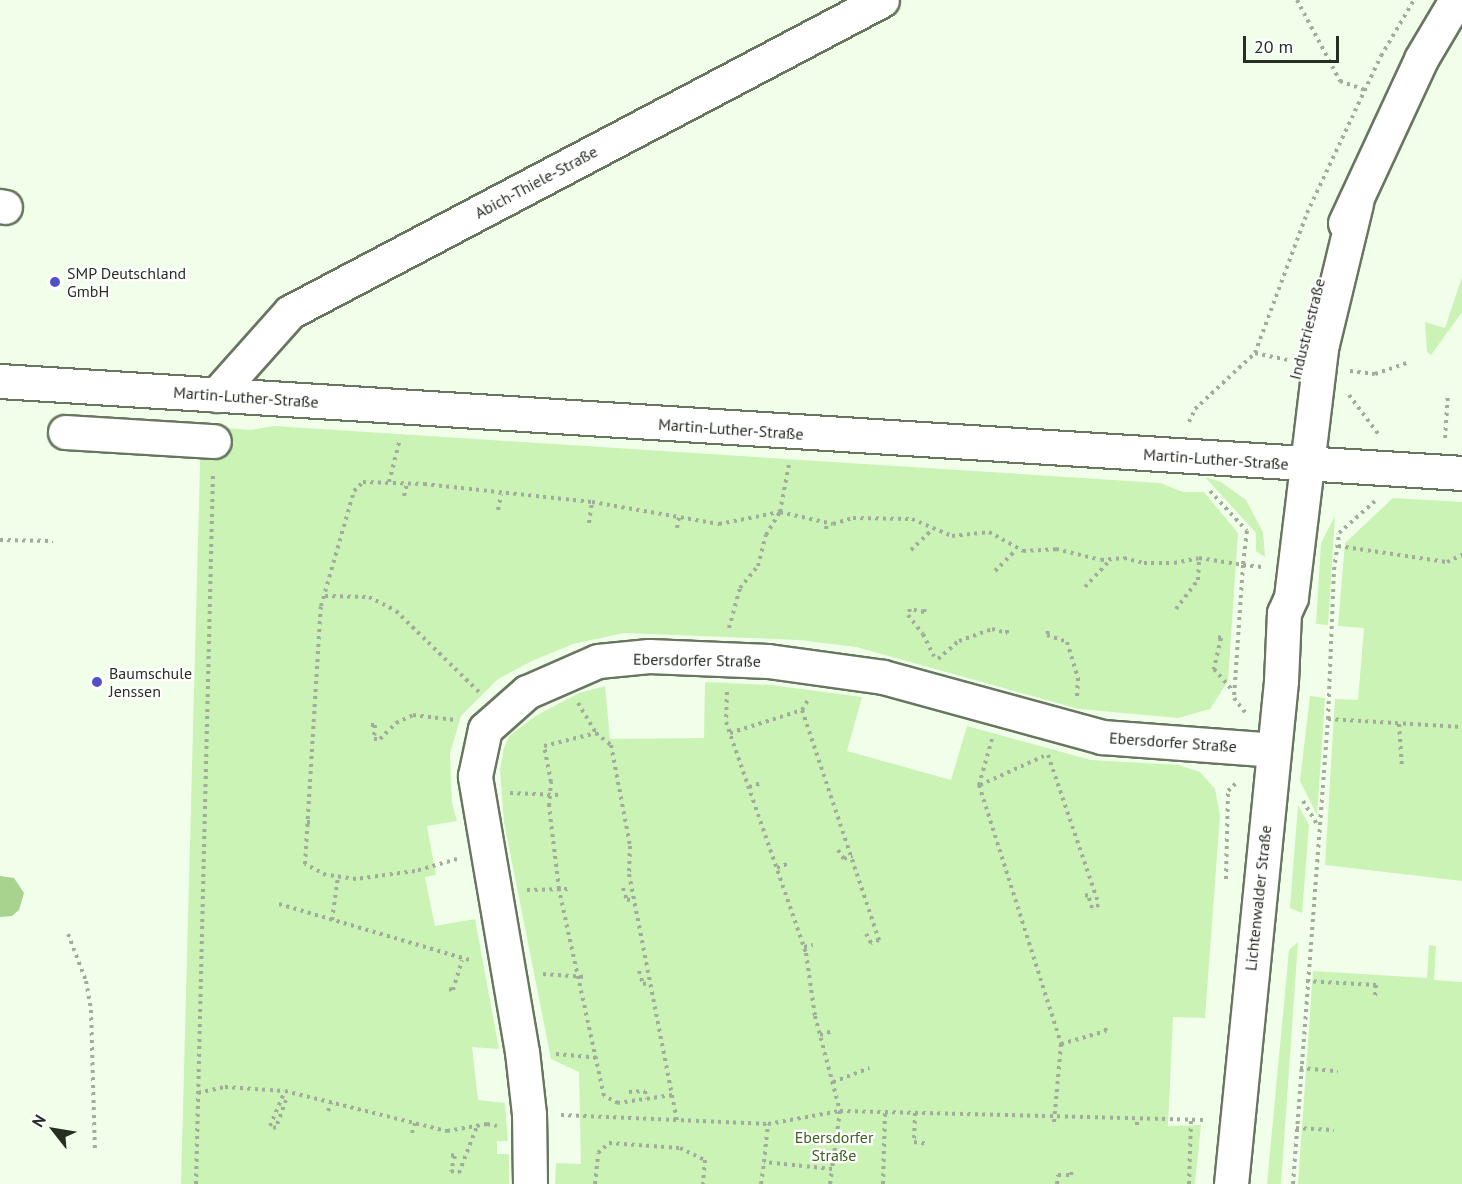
<!DOCTYPE html>
<meta charset="utf-8">
<style>
body{margin:0}
#map{position:relative;width:1462px;height:1184px;overflow:hidden;background:#f1ffea;font-family:"PT Sans",sans-serif}
div>[style]{position:absolute}
.green>*{inset:0;background:#cbf3b5}
.water>*{inset:0;background:#a7d38e}
.path>*{height:4px;margin-top:-2px;transform-origin:0;background:repeating-linear-gradient(90deg,#a1ac9c 0 3px,transparent 0 7.5px)}
.roads{filter:drop-shadow(2px 0 #687660) drop-shadow(-2px 0 #687660) drop-shadow(0 2px #687660) drop-shadow(0 -2px #687660)}
.minor>*{height:33px;margin:-16.5px;padding:0 16.5px;transform-origin:16.5px;border-radius:16.5px;background:#fff}
.dots>*{width:16px;height:16px;translate:-50% -50%;box-sizing:border-box;border:3px solid #fff;border-radius:50%}
span{translate:-50% -50%;white-space:nowrap;text-align:center;line-height:1.15;-webkit-text-stroke:4.5px #fff;paint-order:stroke}
.street-label{font-size:16px;color:#272e24}
.poi-label{font-size:16px;color:#272e24}
.left{translate:0 -50%;text-align:left}
.park-label{font-size:16px;color:#3b631e}
.north{position:absolute;left:24px;top:1100px;width:60px;height:60px;-webkit-text-stroke:4px #fff;paint-order:stroke;rotate:301deg;font-size:16px;font-weight:700;line-height:24px;text-align:center;color:#272e24}
.north::after{content:'';display:block;margin:auto;width:21px;height:27px;background:#272e24;clip-path:polygon(50% 0,100% 100%,50% 72%,0 100%)}
.scale{position:absolute;left:1243px;top:36px;width:96px;height:27px;box-sizing:border-box;border:3px solid #272e24;border-top:0;padding-left:8px;font-size:18px;line-height:21px;white-space:nowrap;color:#272e24;-webkit-text-stroke:4px #fff;paint-order:stroke}
</style>
<div id="map">
<div class="green">
<i style="clip-path:polygon(1462px 277px,1462px 312px,1431px 355px,1427px 352px,1425px 322px,1445px 328px)"></i>
<i style="clip-path:polygon(201px 426px,251px 430px,274px 426px,1160px 483px,1183px 492px,1204px 492px,1238px 533px,1228px 681px,1210px 709px,1178px 718px,1079px 709px,856px 647px,799px 640px,624px 633px,573px 644px,532px 661px,498px 679px,461px 716px,450px 754px,452px 803px,457px 821px,427px 826px,436px 875px,425px 877px,435px 926px,475px 919px,499px 1049px,472px 1047px,478px 1100px,505px 1103px,508px 1141px,497px 1141px,497px 1154px,509px 1154px,509px 1184px,181px 1184px)"></i>
<i style="clip-path:polygon(1205px 477px,1221px 482px,1246px 500px,1263px 532px,1265px 557px,1256px 551px,1256px 533px)"></i>
<i style="clip-path:polygon(1393px 498px,1462px 502px,1462px 881px,1325px 865px,1335px 699px,1358px 700px,1364px 628px,1338px 626px,1345px 543px)"></i>
<i style="clip-path:polygon(1335px 516px,1328px 625px,1316px 624px,1321px 543px)"></i>
<i style="clip-path:polygon(705px 682px,771px 685px,862px 697px,847px 751px,951px 780px,967px 726px,1091px 760px,1179px 765px,1200px 772px,1215px 789px,1220px 815px,1205px 1018px,1173px 1017px,1168px 1126px,1201px 1125px,1195px 1184px,555px 1184px,556px 1163px,581px 1164px,579px 1072px,551px 1059px,504px 822px,500px 770px,504px 748px,509px 736px,537px 715px,579px 693px,605px 686px,610px 739px,704px 738px)"></i>
<i style="clip-path:polygon(1310px 696px,1325px 698px,1317px 815px,1300px 781px)"></i>
<i style="clip-path:polygon(1298px 805px,1309px 825px,1302px 913px,1290px 908px)"></i>
<i style="clip-path:polygon(1298px 942px,1281px 1184px,1267px 1184px,1289px 950px)"></i>
<i style="clip-path:polygon(1429px 945px,1436px 946px,1434px 980px,1462px 982px,1462px 1184px,1298px 1184px,1313px 971px,1427px 978px)"></i>
</div>
<div class="water">
<i style="clip-path:polygon(0 876px,14px 878px,24px 893px,19px 910px,12px 916px,0 917px)"></i>
</div>
<div class="path">
<i style="left:1297px;top:0;width:92px;rotate:62deg"></i>
<i style="left:1340px;top:81px;width:27px;rotate:20deg"></i>
<i style="left:1255px;top:353px;width:33px;rotate:12deg"></i>
<i style="left:1350px;top:371px;width:25px;rotate:7deg"></i>
<i style="left:1375px;top:374px;width:34px;rotate:-19deg"></i>
<i style="left:1349px;top:395px;width:50px;rotate:53.1deg"></i>
<i style="left:1189px;top:422px;width:14px;rotate:-65deg"></i>
<i style="left:1195px;top:409px;width:82px;rotate:-43deg"></i>
<i style="left:1255px;top:353px;width:149px;rotate:-69.6deg"></i>
<i style="left:1307px;top:213px;width:174px;rotate:-64.8deg"></i>
<i style="left:1381px;top:56px;width:65px;rotate:-59.5deg"></i>
<i style="left:1445px;top:438px;width:45px;rotate:-86.2deg"></i>
<i style="left:389px;top:482px;width:44px;rotate:-75.7deg"></i>
<i style="left:1210px;top:491px;width:54px;rotate:47.2deg"></i>
<i style="left:1247px;top:531px;width:34px;rotate:97deg"></i>
<i style="left:1243px;top:565px;width:19px;rotate:6deg"></i>
<i style="left:404px;top:496px;width:13px;rotate:-77deg"></i>
<i style="left:498px;top:510px;width:16px;rotate:-79deg"></i>
<i style="left:589px;top:523px;width:21px;rotate:-82deg"></i>
<i style="left:677px;top:528px;width:11px;rotate:-80deg"></i>
<i style="left:826px;top:529px;width:6px;rotate:-81deg"></i>
<i style="left:0;top:540px;width:53px;rotate:1.1deg"></i>
<i style="left:1338px;top:546px;width:110px;rotate:8.4deg"></i>
<i style="left:1447px;top:562px;width:17px;rotate:-25deg"></i>
<i style="left:911px;top:550px;width:29px;rotate:-44deg"></i>
<i style="left:995px;top:571px;width:30px;rotate:-45deg"></i>
<i style="left:1085px;top:587px;width:38px;rotate:-47deg"></i>
<i style="left:325px;top:596px;width:44px;rotate:1.3deg"></i>
<i style="left:369px;top:597px;width:30px;rotate:27deg"></i>
<i style="left:396px;top:611px;width:116px;rotate:44.3deg"></i>
<i style="left:925px;top:609px;width:3px;rotate:108deg"></i>
<i style="left:924px;top:612px;width:14px;rotate:-168deg"></i>
<i style="left:910px;top:609px;width:6px;rotate:108deg"></i>
<i style="left:908px;top:615px;width:24px;rotate:52deg"></i>
<i style="left:923px;top:634px;width:25px;rotate:64deg"></i>
<i style="left:1176px;top:609px;width:36px;rotate:-53deg"></i>
<i style="left:1198px;top:580px;width:22px;rotate:-87deg"></i>
<i style="left:729px;top:628px;width:41px;rotate:-74.6deg"></i>
<i style="left:740px;top:588px;width:28px;rotate:-51deg"></i>
<i style="left:758px;top:566px;width:32px;rotate:-76deg"></i>
<i style="left:766px;top:535px;width:27px;rotate:-59deg"></i>
<i style="left:780px;top:512px;width:49px;rotate:-79.4deg"></i>
<i style="left:1048px;top:631px;width:4px;rotate:104deg"></i>
<i style="left:1047px;top:635px;width:21px;rotate:19deg"></i>
<i style="left:1067px;top:642px;width:38px;rotate:73deg"></i>
<i style="left:1078px;top:678px;width:19px;rotate:93deg"></i>
<i style="left:1218px;top:637px;width:3px;rotate:18deg"></i>
<i style="left:1221px;top:638px;width:32px;rotate:103deg"></i>
<i style="left:1214px;top:669px;width:30px;rotate:49deg"></i>
<i style="left:938px;top:659px;width:28px;rotate:-41deg"></i>
<i style="left:959px;top:641px;width:35px;rotate:-20deg"></i>
<i style="left:992px;top:629px;width:16px;rotate:15deg"></i>
<i style="left:1007px;top:633px;width:4px;rotate:-90deg"></i>
<i style="left:727px;top:692px;width:30px;rotate:92deg"></i>
<i style="left:726px;top:722px;width:244px;rotate:70.9deg"></i>
<i style="left:806px;top:953px;width:64px;rotate:81.9deg"></i>
<i style="left:815px;top:1016px;width:98px;rotate:75.3deg"></i>
<i style="left:840px;top:1111px;width:59px;rotate:97.9deg"></i>
<i style="left:832px;top:1169px;width:68px;rotate:-174.1deg"></i>
<i style="left:764px;top:1162px;width:38px;rotate:-84deg"></i>
<i style="left:578px;top:703px;width:35px;rotate:59deg"></i>
<i style="left:802px;top:710px;width:243px;rotate:71.5deg"></i>
<i style="left:879px;top:940px;width:9px;rotate:159deg"></i>
<i style="left:871px;top:943px;width:15px;rotate:-118deg"></i>
<i style="left:1328px;top:719px;width:134px;rotate:3.4deg"></i>
<i style="left:1399px;top:724px;width:44px;rotate:86.1deg"></i>
<i style="left:371px;top:725px;width:4px"></i>
<i style="left:375px;top:725px;width:14px;rotate:94deg"></i>
<i style="left:374px;top:739px;width:6px"></i>
<i style="left:380px;top:739px;width:23px;rotate:-45deg"></i>
<i style="left:396px;top:723px;width:19px;rotate:-25deg"></i>
<i style="left:413px;top:715px;width:43px;rotate:6.6deg"></i>
<i style="left:730px;top:733px;width:76px;rotate:-17.7deg"></i>
<i style="left:802px;top:710px;width:12px;rotate:-59deg"></i>
<i style="left:992px;top:739px;width:48px;rotate:105.8deg"></i>
<i style="left:979px;top:785px;width:272px;rotate:72.4deg"></i>
<i style="left:1061px;top:1044px;width:79px;rotate:95.1deg"></i>
<i style="left:1048px;top:755px;width:158px;rotate:71.2deg"></i>
<i style="left:1099px;top:905px;width:8px;rotate:157deg"></i>
<i style="left:1092px;top:908px;width:14px;rotate:-107deg"></i>
<i style="left:1088px;top:895px;width:5px;rotate:169deg"></i>
<i style="left:980px;top:785px;width:70px;rotate:-24.4deg"></i>
<i style="left:749px;top:787px;width:13px;rotate:-18deg"></i>
<i style="left:510px;top:793px;width:50px;rotate:2.3deg"></i>
<i style="left:1303px;top:801px;width:29px;rotate:59deg"></i>
<i style="left:307px;top:822px;width:7px"></i>
<i style="left:838px;top:850px;width:11px;rotate:56deg"></i>
<i style="left:844px;top:859px;width:9px;rotate:-21deg"></i>
<i style="left:457px;top:859px;width:44px;rotate:164.1deg"></i>
<i style="left:415px;top:871px;width:60px;rotate:172.3deg"></i>
<i style="left:356px;top:879px;width:30px;rotate:-172deg"></i>
<i style="left:326px;top:875px;width:24px;rotate:-152deg"></i>
<i style="left:305px;top:864px;width:258px;rotate:-86.5deg"></i>
<i style="left:321px;top:606px;width:120px;rotate:-74deg"></i>
<i style="left:354px;top:491px;width:13px;rotate:-45deg"></i>
<i style="left:363px;top:482px;width:61px;rotate:1.9deg"></i>
<i style="left:424px;top:484px;width:169px;rotate:6.1deg"></i>
<i style="left:592px;top:502px;width:129px;rotate:9.8deg"></i>
<i style="left:719px;top:524px;width:62px;rotate:-11.1deg"></i>
<i style="left:780px;top:512px;width:54px;rotate:12.8deg"></i>
<i style="left:833px;top:524px;width:21px;rotate:-17deg"></i>
<i style="left:853px;top:518px;width:59px;rotate:1deg"></i>
<i style="left:912px;top:519px;width:43px;rotate:23deg"></i>
<i style="left:952px;top:536px;width:37px;rotate:-6deg"></i>
<i style="left:989px;top:532px;width:39px;rotate:29deg"></i>
<i style="left:1023px;top:551px;width:33px;rotate:-3deg"></i>
<i style="left:1056px;top:549px;width:46px;rotate:13.7deg"></i>
<i style="left:1101px;top:560px;width:23px;rotate:-5deg"></i>
<i style="left:1124px;top:558px;width:21px;rotate:14deg"></i>
<i style="left:1144px;top:563px;width:30px"></i>
<i style="left:1174px;top:563px;width:25px;rotate:-11deg"></i>
<i style="left:1199px;top:558px;width:45px;rotate:9deg"></i>
<i style="left:1243px;top:565px;width:133px;rotate:93.9deg"></i>
<i style="left:1234px;top:698px;width:18px;rotate:52deg"></i>
<i style="left:777px;top:868px;width:11px;rotate:-22deg"></i>
<i style="left:1226px;top:879px;width:88px;rotate:-88.7deg"></i>
<i style="left:1228px;top:791px;width:13px;rotate:-45deg"></i>
<i style="left:623px;top:888px;width:13px;rotate:72deg"></i>
<i style="left:627px;top:900px;width:7px;rotate:-8deg"></i>
<i style="left:527px;top:890px;width:41px;rotate:-1.4deg"></i>
<i style="left:279px;top:904px;width:202px;rotate:16.4deg"></i>
<i style="left:332px;top:920px;width:43px;rotate:-82.1deg"></i>
<i style="left:68px;top:934px;width:50px;rotate:69deg"></i>
<i style="left:86px;top:981px;width:29px;rotate:80deg"></i>
<i style="left:91px;top:1010px;width:140px;rotate:88.4deg"></i>
<i style="left:804px;top:947px;width:9px;rotate:-13deg"></i>
<i style="left:639px;top:971px;width:14px;rotate:73deg"></i>
<i style="left:643px;top:984px;width:7px;rotate:-8deg"></i>
<i style="left:543px;top:974px;width:43px;rotate:4deg"></i>
<i style="left:1306px;top:981px;width:70px;rotate:3.3deg"></i>
<i style="left:1376px;top:985px;width:11px;rotate:95deg"></i>
<i style="left:449px;top:989px;width:4px;rotate:14deg"></i>
<i style="left:453px;top:990px;width:31px;rotate:-73deg"></i>
<i style="left:820px;top:1035px;width:14px;rotate:-17deg"></i>
<i style="left:1061px;top:1044px;width:47px;rotate:-16.1deg"></i>
<i style="left:1106px;top:1031px;width:4px;rotate:-104deg"></i>
<i style="left:556px;top:1054px;width:45px;rotate:5.1deg"></i>
<i style="left:1300px;top:1068px;width:38px;rotate:5deg"></i>
<i style="left:833px;top:1082px;width:39px;rotate:-21deg"></i>
<i style="left:629px;top:1092px;width:16px;rotate:-4deg"></i>
<i style="left:645px;top:1091px;width:8px;rotate:83deg"></i>
<i style="left:198px;top:1093px;width:28px;rotate:-13deg"></i>
<i style="left:225px;top:1087px;width:60px;rotate:3.8deg"></i>
<i style="left:672px;top:1095px;width:55px;rotate:171.6deg"></i>
<i style="left:618px;top:1103px;width:16px;rotate:-153deg"></i>
<i style="left:604px;top:1096px;width:212px;rotate:-102.3deg"></i>
<i style="left:559px;top:889px;width:84px;rotate:-96.9deg"></i>
<i style="left:549px;top:806px;width:24px;rotate:-85deg"></i>
<i style="left:551px;top:782px;width:37px;rotate:-101deg"></i>
<i style="left:544px;top:746px;width:54px;rotate:-14deg"></i>
<i style="left:596px;top:733px;width:19px;rotate:39deg"></i>
<i style="left:611px;top:745px;width:103px;rotate:79.3deg"></i>
<i style="left:630px;top:846px;width:28px;rotate:92deg"></i>
<i style="left:629px;top:874px;width:251px;rotate:79deg"></i>
<i style="left:286px;top:1100px;width:30px;rotate:110deg"></i>
<i style="left:276px;top:1128px;width:6px;rotate:-162deg"></i>
<i style="left:270px;top:1126px;width:38px;rotate:-67deg"></i>
<i style="left:285px;top:1091px;width:167px;rotate:13.9deg"></i>
<i style="left:447px;top:1131px;width:41px;rotate:-9.9deg"></i>
<i style="left:487px;top:1124px;width:10px;rotate:11deg"></i>
<i style="left:328px;top:1111px;width:9px;rotate:-69deg"></i>
<i style="left:915px;top:1113px;width:29px;rotate:92deg"></i>
<i style="left:914px;top:1142px;width:15px;rotate:8deg"></i>
<i style="left:561px;top:1115px;width:207px;rotate:2.5deg"></i>
<i style="left:768px;top:1124px;width:73px;rotate:-10.2deg"></i>
<i style="left:840px;top:1111px;width:366px;rotate:1.4deg"></i>
<i style="left:1137px;top:1125px;width:7px;rotate:-90deg"></i>
<i style="left:1296px;top:1128px;width:38px;rotate:3deg"></i>
<i style="left:412px;top:1133px;width:10px;rotate:-73deg"></i>
<i style="left:451px;top:1155px;width:4px;rotate:14deg"></i>
<i style="left:455px;top:1156px;width:16px;rotate:105deg"></i>
<i style="left:451px;top:1171px;width:8px;rotate:14deg"></i>
<i style="left:459px;top:1173px;width:50px;rotate:-69deg"></i>
<i style="left:196px;top:1184px;width:710px;rotate:-88.63deg"></i>
<i style="left:595px;top:1184px;width:31px;rotate:-84deg"></i>
<i style="left:598px;top:1153px;width:15px;rotate:-42deg"></i>
<i style="left:609px;top:1143px;width:71px;rotate:4deg"></i>
<i style="left:680px;top:1148px;width:28px;rotate:26deg"></i>
<i style="left:705px;top:1160px;width:24px;rotate:95deg"></i>
<i style="left:761px;top:1184px;width:22px;rotate:-82deg"></i>
<i style="left:830px;top:1184px;width:15px;rotate:-82deg"></i>
<i style="left:883px;top:1184px;width:72px;rotate:-88.4deg"></i>
<i style="left:1057px;top:1184px;width:9px;rotate:-84deg"></i>
<i style="left:1058px;top:1175px;width:13px"></i>
<i style="left:1071px;top:1175px;width:4px;rotate:-76deg"></i>
<i style="left:1189px;top:1184px;width:64px;rotate:-88.2deg"></i>
<i style="left:1293px;top:1184px;width:466px;rotate:-85.7deg"></i>
<i style="left:1328px;top:719px;width:149px;rotate:-87.7deg"></i>
<i style="left:1334px;top:570px;width:37px;rotate:-82deg"></i>
<i style="left:1339px;top:533px;width:48px;rotate:-41.6deg"></i>
</div>
<div class="roads">
<div class="minor">
<i style="left:0;top:206px;width:5px;rotate:11deg"></i>
<i style="left:1345px;top:223px;width:181px;rotate:-65.1deg"></i>
<i style="left:1421px;top:59px;width:69px;rotate:-59.3deg"></i>
<i style="left:0;top:381px;width:1465px;rotate:3.6deg"></i>
<i style="left:216px;top:395px;width:111px;rotate:-48.3deg"></i>
<i style="left:290px;top:312px;width:669px;rotate:-27.79deg"></i>
<i style="left:65px;top:432px;width:149px;rotate:3.5deg"></i>
<i style="left:530px;top:1184px;width:70px;rotate:-90.8deg"></i>
<i style="left:529px;top:1114px;width:62px;rotate:-96.4deg"></i>
<i style="left:522px;top:1052px;width:280px;rotate:-99.7deg"></i>
<i style="left:475px;top:776px;width:48px;rotate:-78deg"></i>
<i style="left:485px;top:729px;width:56px;rotate:-41.4deg"></i>
<i style="left:527px;top:692px;width:77px;rotate:-23.6deg"></i>
<i style="left:598px;top:661px;width:51px;rotate:-5.6deg"></i>
<i style="left:649px;top:656px;width:119px;rotate:2.4deg"></i>
<i style="left:768px;top:661px;width:116px;rotate:7.9deg"></i>
<i style="left:883px;top:677px;width:227px;rotate:15.3deg"></i>
<i style="left:1102px;top:737px;width:171px;rotate:4.3deg"></i>
<i style="left:1231px;top:1184px;width:505px;rotate:-84.32deg"></i>
<i style="left:1281px;top:681px;width:68px;rotate:-87.5deg"></i>
<i style="left:1284px;top:613px;width:17px;rotate:-66deg"></i>
<i style="left:1291px;top:597px;width:251px;rotate:-83.1deg"></i>
<i style="left:1321px;top:348px;width:149px;rotate:-76.4deg"></i>
</div>
</div>
<div class="dots">
<i style="left:55px;top:282px;background:#5150c7"></i>
<i style="left:97px;top:682px;background:#5150c7"></i>
</div>
<div class="street-label">
<span style="left:536px;top:182px;rotate:-28deg">Abich-Thiele-Straße</span>
<span style="left:1307px;top:329px;rotate:-76deg">Industriestraße</span>
<span style="left:246px;top:397px;rotate:4deg">Martin-Luther-Straße</span>
<span style="left:731px;top:429px;rotate:4deg">Martin-Luther-Straße</span>
<span style="left:1216px;top:459px;rotate:4deg">Martin-Luther-Straße</span>
<span style="left:697px;top:660px;rotate:1deg">Ebersdorfer Straße</span>
<span style="left:1173px;top:742px;rotate:4deg">Ebersdorfer Straße</span>
<span style="left:1258px;top:898px;rotate:-84deg">Lichtenwalder Straße</span>
</div>
<div class="poi-label">
<span class="left" style="left:67px;top:282px">SMP Deutschland<br>GmbH</span>
<span class="left" style="left:109px;top:682px">Baumschule<br>Jenssen</span>
</div>
<div class="park-label">
<span style="left:834px;top:1146px">Ebersdorfer<br>Straße</span>
</div>
<div class="north">N</div>
<div class="scale">20 m</div>
</div>
